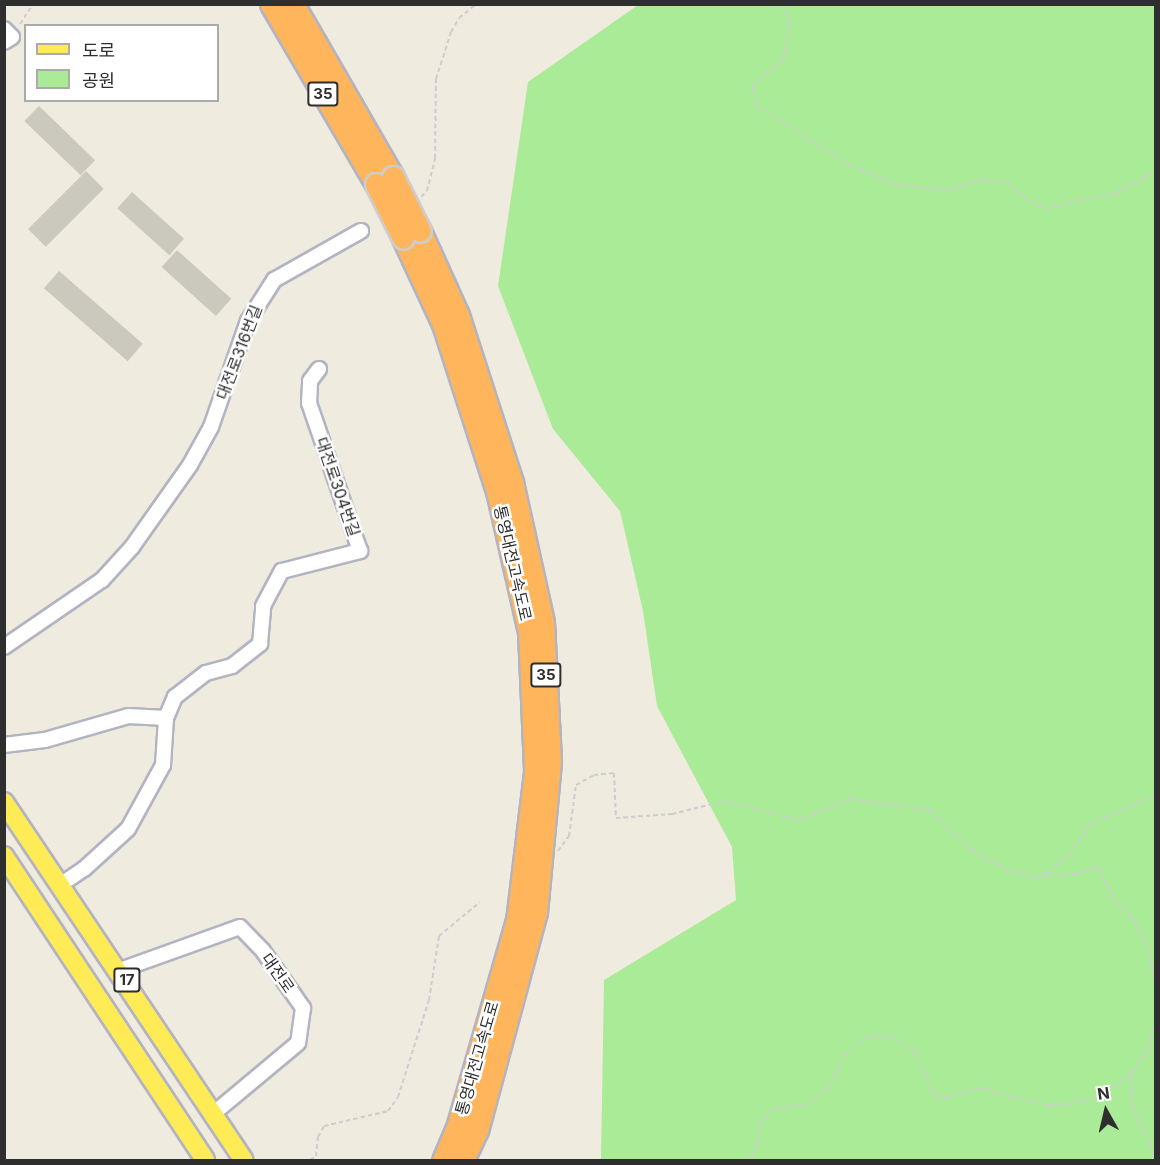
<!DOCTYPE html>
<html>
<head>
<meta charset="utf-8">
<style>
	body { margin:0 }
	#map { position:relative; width:1160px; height:1165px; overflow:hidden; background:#f0ebdf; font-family:Inter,"Noto Sans KR",sans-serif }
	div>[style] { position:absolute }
	.green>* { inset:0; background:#aaeb97 }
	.building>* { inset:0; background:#cbc9bd; transform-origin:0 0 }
	.path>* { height:2px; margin-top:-1px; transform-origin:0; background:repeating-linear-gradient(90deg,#cdcdcd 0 4.5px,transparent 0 7.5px) }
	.roads { filter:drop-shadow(2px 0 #b3b4c2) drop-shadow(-2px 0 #b3b4c2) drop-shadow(0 2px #b3b4c2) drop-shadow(0 -2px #b3b4c2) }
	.minor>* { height:14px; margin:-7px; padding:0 7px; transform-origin:7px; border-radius:7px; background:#fff }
	.major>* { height:18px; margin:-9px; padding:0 9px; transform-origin:9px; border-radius:9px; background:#ffeb55 }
	.highway>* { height:21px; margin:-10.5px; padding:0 10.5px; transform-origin:10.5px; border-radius:10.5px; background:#ffb55b }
	.bridges { filter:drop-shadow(2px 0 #cdcdcd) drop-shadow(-2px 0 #cdcdcd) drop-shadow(0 2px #cdcdcd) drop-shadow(0 -2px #cdcdcd) }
	.highway-bridge>* { height:21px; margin:-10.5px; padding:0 10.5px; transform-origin:10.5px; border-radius:10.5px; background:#ffb55b }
	span { translate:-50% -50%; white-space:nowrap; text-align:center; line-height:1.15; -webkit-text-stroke:5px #fff; paint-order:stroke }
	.shield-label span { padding:2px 4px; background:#fff; border:2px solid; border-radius:4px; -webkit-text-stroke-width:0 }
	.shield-label { font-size:15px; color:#2e2e2e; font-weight:700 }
	.street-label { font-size:16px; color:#2e2e2e }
	.frame { position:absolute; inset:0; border:6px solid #2e2e2e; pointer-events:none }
	.legend { position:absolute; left:24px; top:24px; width:195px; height:78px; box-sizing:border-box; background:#fff; border:2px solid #ababab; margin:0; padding:8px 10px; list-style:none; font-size:18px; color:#2e2e2e }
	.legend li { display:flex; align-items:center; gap:12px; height:30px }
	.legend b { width:30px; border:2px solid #ababab }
	.north { position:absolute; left:1076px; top:1081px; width:60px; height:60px; -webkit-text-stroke:4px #fff; paint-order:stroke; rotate:352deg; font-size:16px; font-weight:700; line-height:24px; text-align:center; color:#2e2e2e }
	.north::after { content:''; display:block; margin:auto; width:21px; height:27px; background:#2e2e2e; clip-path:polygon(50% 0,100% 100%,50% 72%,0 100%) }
</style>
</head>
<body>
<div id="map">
	<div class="green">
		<i style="clip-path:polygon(638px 5px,1155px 5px,1155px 1160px,601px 1160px,604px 980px,736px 900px,732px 847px,657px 706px,643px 611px,620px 511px,553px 429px,498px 286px,528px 82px)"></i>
	</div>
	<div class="building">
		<i style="left:39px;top:106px;width:78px;height:21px;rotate:44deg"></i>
		<i style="left:86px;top:171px;width:25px;height:82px;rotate:45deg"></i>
		<i style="left:132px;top:192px;width:70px;height:22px;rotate:42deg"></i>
		<i style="left:177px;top:250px;width:73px;height:23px;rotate:42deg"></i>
		<i style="left:59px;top:271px;width:111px;height:23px;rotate:41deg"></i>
	</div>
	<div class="path">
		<i style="left:783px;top:4px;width:21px;rotate:71deg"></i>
		<i style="left:790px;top:24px;width:35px;rotate:100deg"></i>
		<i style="left:784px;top:58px;width:43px;rotate:138.8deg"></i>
		<i style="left:752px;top:86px;width:21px;rotate:76deg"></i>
		<i style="left:757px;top:106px;width:112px;rotate:32.3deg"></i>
		<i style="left:852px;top:166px;width:47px;rotate:22.7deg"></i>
		<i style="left:895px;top:184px;width:49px;rotate:8.1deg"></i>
		<i style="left:944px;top:191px;width:41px;rotate:-15.8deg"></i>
		<i style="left:983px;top:180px;width:23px;rotate:5deg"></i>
		<i style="left:1006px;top:182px;width:32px;rotate:39deg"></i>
		<i style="left:1031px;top:202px;width:16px;rotate:22deg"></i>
		<i style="left:1046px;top:208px;width:71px;rotate:-12.3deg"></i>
		<i style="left:1115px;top:193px;width:47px;rotate:-28.2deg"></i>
		<i style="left:20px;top:24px;width:24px;rotate:-57deg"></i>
		<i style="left:421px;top:197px;width:8px;rotate:-45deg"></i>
		<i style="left:427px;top:191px;width:34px;rotate:-76deg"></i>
		<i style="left:435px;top:158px;width:79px;rotate:-89.3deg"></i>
		<i style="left:436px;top:79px;width:49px;rotate:-72.3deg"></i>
		<i style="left:451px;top:32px;width:16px;rotate:-60deg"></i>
		<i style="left:459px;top:18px;width:22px;rotate:-39deg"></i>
		<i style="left:558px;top:851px;width:19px;rotate:-54deg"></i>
		<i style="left:569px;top:836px;width:51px;rotate:-82.2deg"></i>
		<i style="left:576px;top:785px;width:21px;rotate:-29deg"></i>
		<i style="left:594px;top:775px;width:20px;rotate:-6deg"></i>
		<i style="left:614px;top:773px;width:45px;rotate:87.5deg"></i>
		<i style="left:616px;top:818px;width:56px;rotate:-4.1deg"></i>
		<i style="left:672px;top:814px;width:54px;rotate:-14deg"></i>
		<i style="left:724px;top:801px;width:76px;rotate:14.4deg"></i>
		<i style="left:798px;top:820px;width:57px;rotate:-21.6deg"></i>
		<i style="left:851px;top:799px;width:80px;rotate:7.9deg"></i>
		<i style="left:930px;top:810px;width:57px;rotate:44.3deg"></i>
		<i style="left:971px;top:850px;width:44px;rotate:28.3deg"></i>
		<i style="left:1010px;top:871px;width:25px;rotate:14deg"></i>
		<i style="left:1034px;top:877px;width:42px;rotate:-4.1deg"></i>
		<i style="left:1076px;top:874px;width:22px;rotate:-18deg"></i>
		<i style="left:1097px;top:867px;width:36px;rotate:62deg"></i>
		<i style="left:1114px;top:899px;width:29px;rotate:46deg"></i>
		<i style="left:1134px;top:920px;width:29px;rotate:63deg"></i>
		<i style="left:1147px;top:946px;width:39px;rotate:77deg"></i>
		<i style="left:1044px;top:875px;width:33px;rotate:-39deg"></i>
		<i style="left:1070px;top:854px;width:36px;rotate:-56deg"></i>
		<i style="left:1090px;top:824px;width:72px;rotate:-23.7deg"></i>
		<i style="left:1132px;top:1072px;width:31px;rotate:90deg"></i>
		<i style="left:1132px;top:1103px;width:61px;rotate:66.8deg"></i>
		<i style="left:310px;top:1160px;width:7px;rotate:-34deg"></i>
		<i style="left:316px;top:1156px;width:19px;rotate:-84deg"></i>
		<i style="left:318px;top:1137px;width:13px;rotate:-61deg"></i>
		<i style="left:324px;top:1126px;width:66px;rotate:-13.2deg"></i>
		<i style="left:388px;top:1111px;width:17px;rotate:-54deg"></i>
		<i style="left:398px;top:1097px;width:102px;rotate:-72.3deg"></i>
		<i style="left:429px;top:1000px;width:65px;rotate:-81.1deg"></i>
		<i style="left:439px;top:936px;width:53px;rotate:-39.7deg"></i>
		<i style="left:747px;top:1160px;width:19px;rotate:-54deg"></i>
		<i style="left:758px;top:1145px;width:23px;rotate:-88deg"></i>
		<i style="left:759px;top:1122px;width:21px;rotate:-41deg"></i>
		<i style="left:775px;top:1108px;width:31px;rotate:-6deg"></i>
		<i style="left:806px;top:1105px;width:26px;rotate:-36deg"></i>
		<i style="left:827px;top:1090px;width:40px;rotate:-63.4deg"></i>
		<i style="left:845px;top:1054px;width:31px;rotate:-38deg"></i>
		<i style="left:869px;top:1035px;width:24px;rotate:7deg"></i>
		<i style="left:893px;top:1038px;width:26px;rotate:32deg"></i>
		<i style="left:915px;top:1052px;width:48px;rotate:66.6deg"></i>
		<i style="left:934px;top:1096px;width:12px;rotate:9deg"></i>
		<i style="left:946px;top:1098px;width:34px;rotate:-17deg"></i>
		<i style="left:979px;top:1088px;width:68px;rotate:14.4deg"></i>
		<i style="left:1045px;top:1105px;width:24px;rotate:-2deg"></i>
		<i style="left:1069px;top:1104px;width:33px;rotate:-12deg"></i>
		<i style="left:1101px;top:1097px;width:40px;rotate:-39deg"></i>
		<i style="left:1132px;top:1072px;width:24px;rotate:-54deg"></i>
		<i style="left:1146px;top:1053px;width:37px;rotate:-74deg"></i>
	</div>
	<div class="roads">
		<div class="minor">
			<i style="left:4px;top:29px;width:11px;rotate:45deg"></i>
			<i style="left:12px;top:37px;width:9px;rotate:148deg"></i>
			<i style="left:4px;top:647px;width:119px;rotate:-34.4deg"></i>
			<i style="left:102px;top:580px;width:45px;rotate:-47.7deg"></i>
			<i style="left:132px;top:547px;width:100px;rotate:-54.7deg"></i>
			<i style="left:190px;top:465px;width:43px;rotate:-61.1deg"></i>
			<i style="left:211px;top:427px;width:112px;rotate:-70.8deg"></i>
			<i style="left:248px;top:321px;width:49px;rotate:-57.6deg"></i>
			<i style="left:274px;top:280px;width:100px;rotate:-29.4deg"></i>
			<i style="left:4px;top:745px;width:41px;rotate:-7deg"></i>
			<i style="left:45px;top:740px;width:86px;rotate:-16.1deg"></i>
			<i style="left:128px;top:716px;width:38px;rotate:3deg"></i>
			<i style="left:60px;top:885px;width:29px;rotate:-34deg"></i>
			<i style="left:84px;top:869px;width:59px;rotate:-42.3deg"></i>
			<i style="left:128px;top:829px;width:73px;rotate:-61.3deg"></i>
			<i style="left:163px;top:765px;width:47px;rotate:-86.3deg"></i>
			<i style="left:166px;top:718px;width:23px;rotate:-67deg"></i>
			<i style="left:175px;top:697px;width:39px;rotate:-38deg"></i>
			<i style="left:206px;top:673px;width:27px;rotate:-15deg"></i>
			<i style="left:232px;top:666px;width:36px;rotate:-38deg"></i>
			<i style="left:260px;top:644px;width:38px;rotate:-85deg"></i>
			<i style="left:263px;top:606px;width:40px;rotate:-62deg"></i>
			<i style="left:282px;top:571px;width:81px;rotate:-14.4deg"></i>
			<i style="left:360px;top:551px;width:157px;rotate:-109deg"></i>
			<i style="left:309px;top:403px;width:22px;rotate:-87deg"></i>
			<i style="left:310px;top:381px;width:15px;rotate:-53deg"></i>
			<i style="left:120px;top:970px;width:127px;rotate:-19.7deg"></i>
			<i style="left:240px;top:927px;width:33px;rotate:46deg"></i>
			<i style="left:263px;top:951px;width:70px;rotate:54.9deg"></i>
			<i style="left:303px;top:1008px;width:35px;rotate:98deg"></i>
			<i style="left:298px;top:1043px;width:109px;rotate:140.2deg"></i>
		</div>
		<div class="major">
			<i style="left:4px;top:802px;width:431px;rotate:56.2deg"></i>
			<i style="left:4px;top:856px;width:364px;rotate:56.5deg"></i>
		</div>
		<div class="highway">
			<i style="left:271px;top:4px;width:208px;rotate:59.7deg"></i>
			<i style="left:293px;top:4px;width:200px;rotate:60deg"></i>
			<i style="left:420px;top:231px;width:92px;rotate:65.7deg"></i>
			<i style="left:458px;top:315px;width:176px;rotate:72.1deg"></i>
			<i style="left:512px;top:482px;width:143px;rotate:77.5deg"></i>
			<i style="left:543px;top:622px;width:140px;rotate:87.1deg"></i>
			<i style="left:550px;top:762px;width:151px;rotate:95.3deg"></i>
			<i style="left:536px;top:912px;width:226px;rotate:105.1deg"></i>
			<i style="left:477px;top:1130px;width:33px;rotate:115deg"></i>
			<i style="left:403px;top:238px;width:95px;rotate:65.1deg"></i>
			<i style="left:443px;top:324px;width:176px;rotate:72.1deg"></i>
			<i style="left:497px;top:491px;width:145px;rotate:77.2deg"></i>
			<i style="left:529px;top:632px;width:140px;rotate:87.5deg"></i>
			<i style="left:535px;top:772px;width:149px;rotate:96.9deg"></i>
			<i style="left:517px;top:920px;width:213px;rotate:106.1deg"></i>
			<i style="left:458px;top:1125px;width:38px;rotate:113deg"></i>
		</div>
	</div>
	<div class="bridges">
		<div class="highway-bridge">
			<i style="left:393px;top:177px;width:60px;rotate:63.4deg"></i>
			<i style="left:376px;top:184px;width:60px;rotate:63.4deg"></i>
		</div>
	</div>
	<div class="shield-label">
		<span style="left:323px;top:94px">35</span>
		<span style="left:546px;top:675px">35</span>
		<span style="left:127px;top:980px">17</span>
	</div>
	<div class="street-label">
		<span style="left:239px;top:352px;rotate:-69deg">대전로316번길</span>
		<span style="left:338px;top:487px;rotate:71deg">대전로304번길</span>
		<span style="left:513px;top:563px;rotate:77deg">통영대전고속도로</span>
		<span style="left:278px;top:973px;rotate:55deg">대전로</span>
		<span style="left:477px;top:1058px;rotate:-74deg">통영대전고속도로</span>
	</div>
	<div class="frame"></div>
	<ul class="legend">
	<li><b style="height:8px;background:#ffeb55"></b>도로</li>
	<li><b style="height:16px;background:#aaeb97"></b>공원</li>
	</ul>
	<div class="north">N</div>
</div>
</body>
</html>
